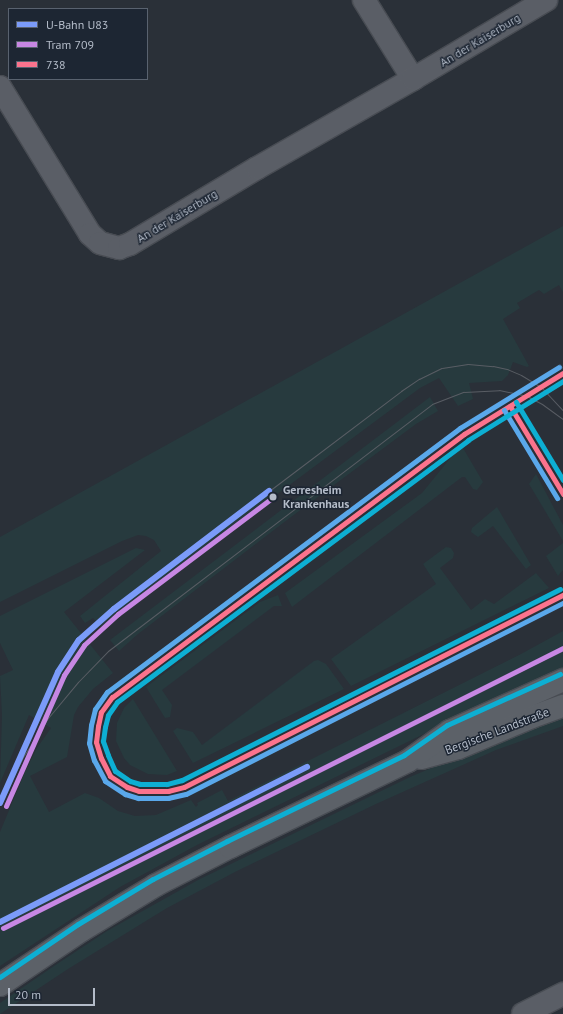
<!DOCTYPE html>
<html>
<head>
<meta charset="utf-8">
<style>
	body { margin:0 }
	#map { position:relative; width:563px; height:1014px; overflow:hidden; background:#2a3038; font-family:"PT Sans",sans-serif }
	div>[style] { position:absolute }
	.green>* { inset:0; background:#273a3e }
	.roads { filter:drop-shadow(1px 0 #484c53) drop-shadow(-1px 0 #484c53) drop-shadow(0 1px #484c53) drop-shadow(0 -1px #484c53) }
	.minor>* { height:22px; margin:-11px; padding:0 11px; transform-origin:11px; border-radius:11px; background:#5a5e66 }
	.primary>* { height:22px; margin:-11px; padding:0 11px; transform-origin:11px; border-radius:11px; background:#5c6168 }
	.tram>* { height:1px; margin:-0.5px; padding:0 0.5px; transform-origin:0.5px; border-radius:0.5px; background:#595d64 }
	.bus-1>* { height:5px; margin:-2.5px; padding:0 2.5px; transform-origin:2.5px; border-radius:2.5px; background:#fc738d }
	.bus-2>* { height:5px; margin:-2.5px; padding:0 2.5px; transform-origin:2.5px; border-radius:2.5px; background:#5aa8eb }
	.bus-3>* { height:5px; margin:-2.5px; padding:0 2.5px; transform-origin:2.5px; border-radius:2.5px; background:#0dafd3 }
	.tram-1>* { height:5px; margin:-2.5px; padding:0 2.5px; transform-origin:2.5px; border-radius:2.5px; background:#c787e3 }
	.metro-1>* { height:6px; margin:-3px; padding:0 3px; transform-origin:3px; border-radius:3px; background:#7b9bf9 }
	.dots>* { width:11px; height:11px; translate:-50% -50%; box-sizing:border-box; border:2px solid #1d2633; border-radius:50% }
	span { translate:-50% -50%; white-space:nowrap; text-align:center; line-height:1.15; -webkit-text-stroke:3px #1d2633; paint-order:stroke }
	.street-label { font-size:12px; color:#b4bcc9 }
	.stop-label { font-size:12px; color:#b4bcc9; font-weight:700 }
	.left { translate:0 -50%; text-align:left }
	.legend { position:absolute; left:8px; top:8px; width:140px; height:72px; box-sizing:border-box; background:#1d2633; border:1px solid #59626f; margin:0; padding:5px 7px; list-style:none; font-size:12px; color:#b4bcc9 }
	.legend li { display:flex; align-items:center; gap:8px; height:20px }
	.legend b { width:20px; border:1px solid #59626f }
	.scale { position:absolute; left:8px; top:988px; width:87px; height:18px; box-sizing:border-box; border:2px solid #b4bcc9; border-top:0; padding-left:5px; font-size:12px; line-height:14px; white-space:nowrap; color:#b4bcc9; -webkit-text-stroke:3px #1d2633; paint-order:stroke }
</style>
</head>
<body>
<div id="map">
	<div class="green">
		<i style="clip-path:polygon(563px 226px,563px 292px,559px 285px,544px 294px,539px 290px,517px 303px,520px 308px,503px 319px,529px 366px,527px 367px,513px 362px,508px 375px,502px 381px,469px 383px,473px 399px,458px 406px,439px 378px,420px 388px,120px 611px,102px 628px,93px 618px,85px 623px,80px 616px,161px 551px,154px 540px,146px 536px,138px 535px,122px 541px,0 602px,0 537px)"></i>
		<i style="clip-path:polygon(430px 397px,438px 411px,416px 424px,287px 520px,138px 634px,119px 651px,110px 640px)"></i>
		<i style="clip-path:polygon(463px 448px,483px 482px,477px 490px,473px 489px,465px 477px,462px 477px,292px 607px,285px 593px,422px 493px,452px 456px)"></i>
		<i style="clip-path:polygon(536px 474px,563px 525px,563px 541px,529px 484px)"></i>
		<i style="clip-path:polygon(497px 507px,531px 565px,526px 569px,493px 526px,478px 537px,471px 532px,472px 528px)"></i>
		<i style="clip-path:polygon(563px 543px,563px 570px,558px 576px,546px 556px)"></i>
		<i style="clip-path:polygon(446px 547px,451px 548px,454px 553px,453px 558px,440px 568px,471px 610px,485px 599px,494px 604px,536px 573px,549px 588px,351px 686px,331px 659px,436px 584px,423px 564px)"></i>
		<i style="clip-path:polygon(136px 548px,145px 550px,64px 612px,113px 673px,93px 689px,78px 707px,74px 715px,67px 757px,30px 776px,49px 812px,85px 793px,99px 798px,118px 811px,135px 816px,156px 815px,191px 800px,196px 807px,198px 805px,197px 803px,222px 790px,228px 801px,521px 654px,563px 631px,563px 671px,434px 729px,197px 845px,120px 887px,0 966px,0 832px,25px 772px,37px 748px,51px 728px,29px 715px,0 783px,2px 715px,0 676px,13px 670px,0 643px,0 616px)"></i>
		<i style="clip-path:polygon(278px 595px,282px 606px,274px 606px,162px 690px,172px 705px,170px 717px,165px 718px,146px 687px,260px 602px)"></i>
		<i style="clip-path:polygon(318px 660px,326px 664px,344px 689px,193px 763px,173px 731px,177px 728px,193px 732px,202px 745px,314px 661px)"></i>
		<i style="clip-path:polygon(133px 699px,177px 771px,167px 775px,148px 774px,130px 765px,124px 758px,116px 741px,117px 723px,124px 708px)"></i>
		<i style="clip-path:polygon(563px 714px,563px 726px,496px 750px,376px 804px,235px 872px,167px 908px,68px 969px,0 1014px,0 1003px,54px 966px,107px 931px,198px 880px,410px 777px,521px 730px)"></i>
	</div>
	<div class="roads">
		<div class="minor">
			<i style="left:364px;top:0;width:93px;rotate:58.2deg"></i>
			<i style="left:0;top:87px;width:172px;rotate:58.5deg"></i>
			<i style="left:90px;top:234px;width:13px;rotate:42deg"></i>
			<i style="left:100px;top:243px;width:20px;rotate:15deg"></i>
			<i style="left:119px;top:248px;width:12px;rotate:-20deg"></i>
			<i style="left:130px;top:244px;width:148px;rotate:-30.9deg"></i>
			<i style="left:257px;top:168px;width:180px;rotate:-29.7deg"></i>
			<i style="left:413px;top:79px;width:155px;rotate:-30.7deg"></i>
			<i style="left:523px;top:1014px;width:45px;rotate:-26.6deg"></i>
		</div>
		<div class="primary">
			<i style="left:421px;top:758px;width:38px;rotate:-15deg"></i>
			<i style="left:458px;top:748px;width:80px;rotate:-22.7deg"></i>
			<i style="left:532px;top:717px;width:33px;rotate:-20deg"></i>
			<i style="left:0;top:985px;width:99px;rotate:-33.9deg"></i>
			<i style="left:82px;top:930px;width:87px;rotate:-31.3deg"></i>
			<i style="left:156px;top:885px;width:83px;rotate:-27.2deg"></i>
			<i style="left:230px;top:847px;width:198px;rotate:-25.8deg"></i>
			<i style="left:408px;top:761px;width:52px;rotate:-35.5deg"></i>
			<i style="left:450px;top:731px;width:124px;rotate:-24.3deg"></i>
		</div>
	</div>
	<div class="tram">
		<i style="left:269px;top:491px;width:166px;rotate:-37.1deg"></i>
		<i style="left:401px;top:391px;width:22px;rotate:-34deg"></i>
		<i style="left:419px;top:379px;width:25px;rotate:-26deg"></i>
		<i style="left:442px;top:368px;width:26px;rotate:-9deg"></i>
		<i style="left:468px;top:364px;width:25px;rotate:5deg"></i>
		<i style="left:493px;top:366px;width:14px;rotate:12deg"></i>
		<i style="left:507px;top:369px;width:15px;rotate:23deg"></i>
		<i style="left:521px;top:375px;width:23px;rotate:31deg"></i>
		<i style="left:541px;top:387px;width:33px;rotate:47deg"></i>
		<i style="left:2px;top:799px;width:47px;rotate:-63.4deg"></i>
		<i style="left:23px;top:757px;width:46px;rotate:-57.3deg"></i>
		<i style="left:48px;top:718px;width:47px;rotate:-50.2deg"></i>
		<i style="left:78px;top:682px;width:43px;rotate:-45.9deg"></i>
		<i style="left:108px;top:651px;width:407px;rotate:-37.3deg"></i>
		<i style="left:432px;top:404px;width:34px;rotate:-21deg"></i>
		<i style="left:464px;top:392px;width:35px;rotate:-3deg"></i>
		<i style="left:499px;top:390px;width:29px;rotate:12deg"></i>
		<i style="left:527px;top:396px;width:17px;rotate:28deg"></i>
		<i style="left:542px;top:404px;width:26px;rotate:36deg"></i>
	</div>
	<div class="bus-1">
		<i style="left:563px;top:373px;width:116px;rotate:148.4deg"></i>
		<i style="left:464px;top:434px;width:439px;rotate:143.2deg"></i>
		<i style="left:112px;top:697px;width:19px;rotate:126deg"></i>
		<i style="left:101px;top:712px;width:14px;rotate:102deg"></i>
		<i style="left:98px;top:726px;width:16px;rotate:97deg"></i>
		<i style="left:96px;top:742px;width:17px;rotate:73deg"></i>
		<i style="left:101px;top:758px;width:20px;rotate:63deg"></i>
		<i style="left:110px;top:776px;width:20px;rotate:33deg"></i>
		<i style="left:127px;top:787px;width:13px;rotate:18deg"></i>
		<i style="left:139px;top:791px;width:29px"></i>
		<i style="left:168px;top:791px;width:16px;rotate:-14deg"></i>
		<i style="left:184px;top:787px;width:425px;rotate:-26.9deg"></i>
		<i style="left:510px;top:406px;width:103px;rotate:58.9deg"></i>
	</div>
	<div class="bus-2">
		<i style="left:559px;top:367px;width:116px;rotate:148.4deg"></i>
		<i style="left:460px;top:428px;width:441px;rotate:143.2deg"></i>
		<i style="left:107px;top:692px;width:21px;rotate:125deg"></i>
		<i style="left:95px;top:709px;width:16px;rotate:104deg"></i>
		<i style="left:91px;top:725px;width:18px;rotate:96deg"></i>
		<i style="left:89px;top:743px;width:18px;rotate:74deg"></i>
		<i style="left:94px;top:760px;width:24px;rotate:62deg"></i>
		<i style="left:105px;top:781px;width:24px;rotate:33deg"></i>
		<i style="left:125px;top:794px;width:14px;rotate:17deg"></i>
		<i style="left:138px;top:798px;width:30px"></i>
		<i style="left:168px;top:798px;width:18px;rotate:-13deg"></i>
		<i style="left:186px;top:794px;width:423px;rotate:-26.9deg"></i>
		<i style="left:504px;top:410px;width:103px;rotate:58.9deg"></i>
	</div>
	<div class="bus-3">
		<i style="left:516px;top:402px;width:91px;rotate:58.9deg"></i>
		<i style="left:560px;top:589px;width:424px;rotate:153.2deg"></i>
		<i style="left:182px;top:780px;width:16px;rotate:165deg"></i>
		<i style="left:167px;top:784px;width:27px;rotate:180deg"></i>
		<i style="left:140px;top:784px;width:10px;rotate:-163deg"></i>
		<i style="left:130px;top:781px;width:18px;rotate:-146deg"></i>
		<i style="left:115px;top:771px;width:17px;rotate:-114deg"></i>
		<i style="left:108px;top:755px;width:15px;rotate:-110deg"></i>
		<i style="left:103px;top:741px;width:14px;rotate:-82deg"></i>
		<i style="left:105px;top:727px;width:12px;rotate:-76deg"></i>
		<i style="left:108px;top:715px;width:16px;rotate:-55deg"></i>
		<i style="left:117px;top:702px;width:438px;rotate:-36.7deg"></i>
		<i style="left:468px;top:440px;width:112px;rotate:-31.8deg"></i>
		<i style="left:0;top:977px;width:94px;rotate:-34.2deg"></i>
		<i style="left:78px;top:924px;width:87px;rotate:-31deg"></i>
		<i style="left:153px;top:879px;width:83px;rotate:-27.2deg"></i>
		<i style="left:227px;top:841px;width:197px;rotate:-25.9deg"></i>
		<i style="left:404px;top:755px;width:52px;rotate:-34.9deg"></i>
		<i style="left:447px;top:725px;width:124px;rotate:-24.3deg"></i>
	</div>
	<div class="tram-1">
		<i style="left:6px;top:806px;width:143px;rotate:-66.1deg"></i>
		<i style="left:64px;top:675px;width:36px;rotate:-56deg"></i>
		<i style="left:84px;top:645px;width:46px;rotate:-42.4deg"></i>
		<i style="left:118px;top:614px;width:194px;rotate:-37deg"></i>
		<i style="left:3px;top:928px;width:626px;rotate:-26.57deg"></i>
	</div>
	<div class="metro-1">
		<i style="left:0;top:803px;width:143px;rotate:-66.1deg"></i>
		<i style="left:58px;top:672px;width:38px;rotate:-57deg"></i>
		<i style="left:79px;top:640px;width:47px;rotate:-41.5deg"></i>
		<i style="left:114px;top:609px;width:195px;rotate:-37.3deg"></i>
		<i style="left:0;top:922px;width:344px;rotate:-26.8deg"></i>
	</div>
	<div class="dots">
		<i style="left:273px;top:497px;background:#b4bcc9"></i>
	</div>
	<div class="street-label">
		<span style="left:480px;top:40px;rotate:-31deg">An der Kaiserburg</span>
		<span style="left:177px;top:216px;rotate:-31deg">An der Kaiserburg</span>
		<span style="left:497px;top:731px;rotate:-21deg">Bergische Landstraße</span>
	</div>
	<div class="stop-label">
		<span class="left" style="left:283px;top:497px">Gerresheim<br>Krankenhaus</span>
	</div>
	<ul class="legend">
	<li><b style="height:5px;background:#7b9bf9"></b>U-Bahn U83</li>
	<li><b style="height:5px;background:#c787e3"></b>Tram 709</li>
	<li><b style="height:5px;background:#fc738d"></b>738</li>
	</ul>
	<div class="scale">20 m</div>
</div>
</body>
</html>
